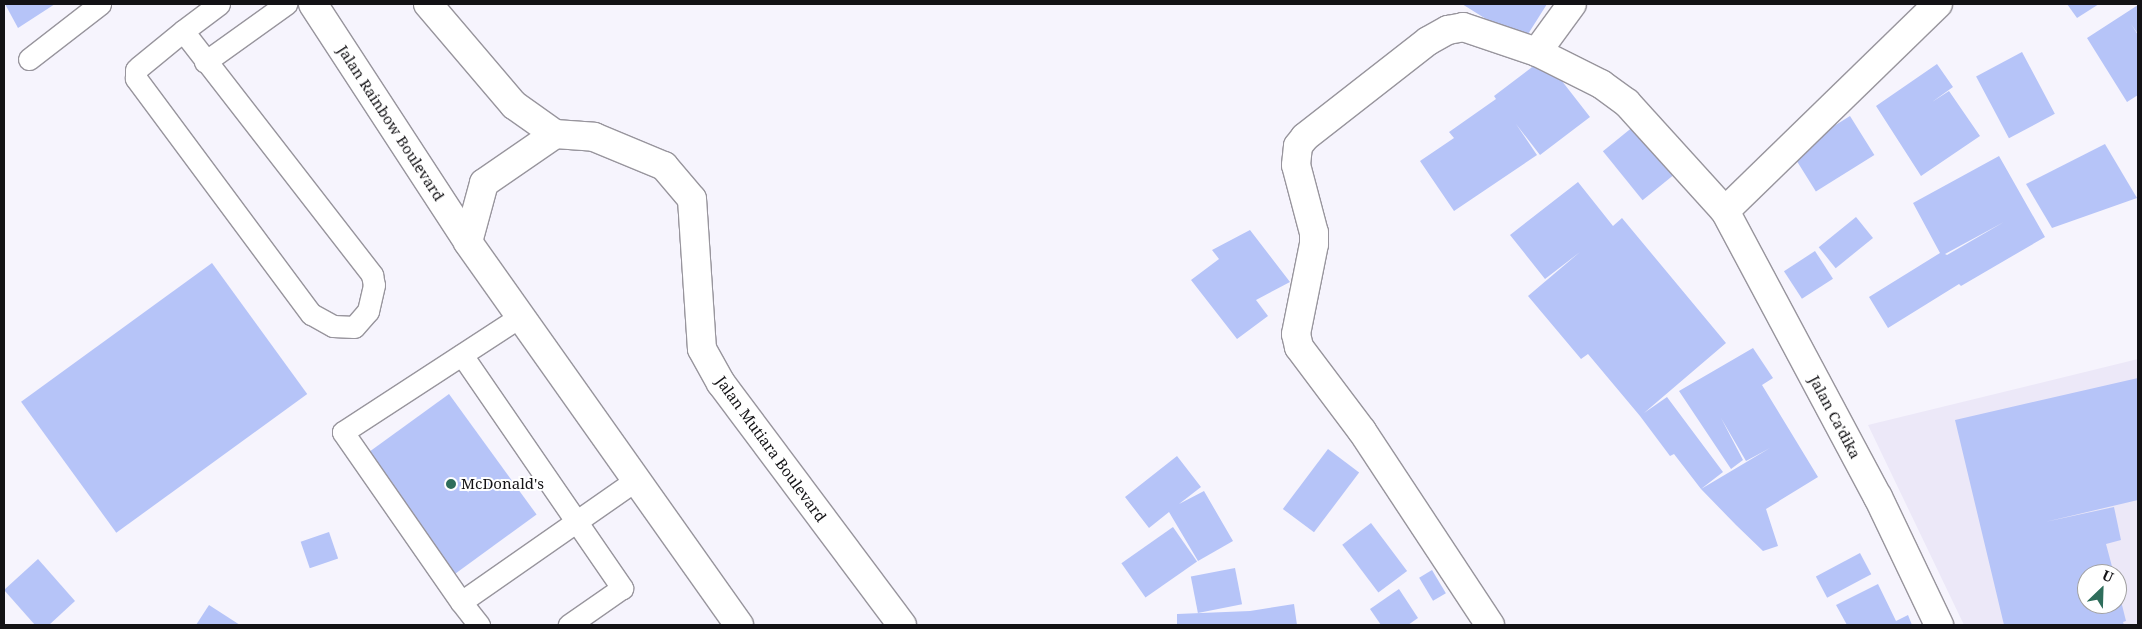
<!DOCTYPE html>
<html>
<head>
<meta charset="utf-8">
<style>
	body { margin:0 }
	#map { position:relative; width:2142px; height:629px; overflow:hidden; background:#f6f4fd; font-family:"Noto Serif",serif }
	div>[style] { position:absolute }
	.built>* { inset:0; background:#ece8f8 }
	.building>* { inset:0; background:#b6c4f8; transform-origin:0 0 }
	.roads { filter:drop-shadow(1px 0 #98959d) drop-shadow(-1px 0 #98959d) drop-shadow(0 1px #98959d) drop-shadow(0 -1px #98959d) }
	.service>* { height:21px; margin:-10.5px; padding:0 10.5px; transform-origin:10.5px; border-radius:10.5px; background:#fff }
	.minor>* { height:28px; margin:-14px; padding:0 14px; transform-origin:14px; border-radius:14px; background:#fff }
	.tertiary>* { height:28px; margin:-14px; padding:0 14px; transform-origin:14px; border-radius:14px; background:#fff }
	.dots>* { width:14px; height:14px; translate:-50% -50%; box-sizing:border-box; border:2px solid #fff; border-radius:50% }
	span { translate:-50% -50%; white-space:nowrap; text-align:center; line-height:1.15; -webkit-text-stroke:4px #fff; paint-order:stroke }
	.street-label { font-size:15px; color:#131215 }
	.poi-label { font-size:15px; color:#131215 }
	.left { translate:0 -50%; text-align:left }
	.frame { position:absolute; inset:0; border:5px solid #131215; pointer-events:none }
	.north { position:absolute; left:2077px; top:564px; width:50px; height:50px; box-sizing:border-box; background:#fff; border:1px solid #a1a0a1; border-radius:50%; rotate:24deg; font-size:14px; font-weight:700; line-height:20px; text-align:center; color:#131215 }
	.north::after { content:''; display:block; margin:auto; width:18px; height:22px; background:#2e6d5b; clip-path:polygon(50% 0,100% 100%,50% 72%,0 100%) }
</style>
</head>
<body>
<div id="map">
	<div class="built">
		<i style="clip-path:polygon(evenodd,2138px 359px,2138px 625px,1964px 625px,1868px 425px,2138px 359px,2087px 574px,2117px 574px,2117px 604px,2087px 604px,2087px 574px)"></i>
	</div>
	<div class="building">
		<i style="clip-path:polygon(5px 4px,55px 4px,18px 28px)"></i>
		<i style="clip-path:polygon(1462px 4px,1547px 4px,1523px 42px)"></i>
		<i style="clip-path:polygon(2067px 4px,2099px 4px,2077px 18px)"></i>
		<i style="clip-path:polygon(2138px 5px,2138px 34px,2131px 24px,2138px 35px,2138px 95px,2127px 102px,2087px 38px)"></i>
		<i style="left:2022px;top:52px;width:70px;height:52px;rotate:62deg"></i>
		<i style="clip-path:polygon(1544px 58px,1590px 117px,1540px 155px,1516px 124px,1537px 155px,1454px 211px,1420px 161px,1454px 138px,1449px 132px,1496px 99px,1494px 96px)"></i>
		<i style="clip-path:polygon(1937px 64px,1953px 87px,1932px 102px,1949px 91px,1980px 136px,1921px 176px,1876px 106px)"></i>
		<i style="left:1850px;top:116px;width:46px;height:69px;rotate:58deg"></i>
		<i style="left:1634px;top:126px;width:63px;height:40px;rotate:51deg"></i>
		<i style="clip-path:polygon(2105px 144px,2137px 198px,2052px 228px,2026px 184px)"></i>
		<i style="clip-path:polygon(evenodd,1999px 156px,2045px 237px,1961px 286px,1959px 284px,1888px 328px,1869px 297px,1940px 253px,1913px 203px,1999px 156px,2004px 222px,1947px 255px,1945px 254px,2004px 222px)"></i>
		<i style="clip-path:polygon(1578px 182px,1613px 226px,1622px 218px,1726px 343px,1644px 413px,1667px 397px,1723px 472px,1701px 489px,1770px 448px,1746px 461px,1721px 418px,1743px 460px,1731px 469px,1679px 391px,1753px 348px,1773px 378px,1762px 385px,1818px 477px,1766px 509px,1778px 546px,1763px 551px,1736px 525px,1701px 489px,1674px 454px,1670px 456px,1640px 416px,1588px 354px,1581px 359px,1528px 296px,1580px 252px,1545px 279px,1510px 235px)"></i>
		<i style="left:1856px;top:217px;width:27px;height:48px;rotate:51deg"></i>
		<i style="clip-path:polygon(1250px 230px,1290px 282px,1256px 300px,1268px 316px,1237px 339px,1191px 280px,1219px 259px,1212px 250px)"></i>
		<i style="left:1815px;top:251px;width:33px;height:37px;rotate:57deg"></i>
		<i style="left:212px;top:263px;width:162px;height:236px;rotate:54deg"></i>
		<i style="clip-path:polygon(2138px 378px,2138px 500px,2045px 522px,2114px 507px,2121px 540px,2106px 544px,2114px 574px,2087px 574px,2087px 604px,2117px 604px,2118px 589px,2126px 621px,2123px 622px,2124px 625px,2004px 625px,1955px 420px)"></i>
		<i style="left:449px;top:394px;width:149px;height:101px;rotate:54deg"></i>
		<i style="left:1328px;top:449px;width:39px;height:75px;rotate:37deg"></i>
		<i style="clip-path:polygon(1177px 456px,1201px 487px,1179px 504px,1204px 491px,1233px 541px,1198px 561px,1169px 512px,1149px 528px,1125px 497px)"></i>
		<i style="left:1371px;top:523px;width:60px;height:36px;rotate:53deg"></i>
		<i style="left:1173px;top:527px;width:42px;height:63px;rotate:55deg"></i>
		<i style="left:329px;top:532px;width:28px;height:30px;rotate:71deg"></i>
		<i style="left:1860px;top:553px;width:24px;height:50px;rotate:62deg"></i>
		<i style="clip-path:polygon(38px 559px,75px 601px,49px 625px,35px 625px,4px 590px)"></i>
		<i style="left:1235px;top:568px;width:37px;height:45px;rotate:79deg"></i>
		<i style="left:1432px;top:570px;width:27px;height:15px;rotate:59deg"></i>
		<i style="clip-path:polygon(1878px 584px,1896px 621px,1908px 615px,1912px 625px,1847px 625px,1836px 605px)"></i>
		<i style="clip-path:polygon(1399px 589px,1418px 618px,1408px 625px,1381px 625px,1370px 609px)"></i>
		<i style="clip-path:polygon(1294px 604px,1297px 625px,1177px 625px,1177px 614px,1250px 611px)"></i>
		<i style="clip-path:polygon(209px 605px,240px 625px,196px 625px)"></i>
	</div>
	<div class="roads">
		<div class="service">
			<i style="left:183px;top:31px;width:309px;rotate:52.2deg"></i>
			<i style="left:372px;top:275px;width:10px;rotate:79deg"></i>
			<i style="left:374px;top:285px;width:27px;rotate:103deg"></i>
			<i style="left:368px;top:311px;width:21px;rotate:131deg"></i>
			<i style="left:354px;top:327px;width:21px;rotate:-177deg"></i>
			<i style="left:333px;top:326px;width:25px;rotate:-151deg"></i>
			<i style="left:311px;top:314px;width:294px;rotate:-126.6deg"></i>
			<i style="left:136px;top:78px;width:8px;rotate:-90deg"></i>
			<i style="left:136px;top:70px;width:4px;rotate:-45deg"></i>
			<i style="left:139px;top:67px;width:57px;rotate:-39.3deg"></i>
			<i style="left:183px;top:31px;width:45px;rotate:-36.9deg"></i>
			<i style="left:29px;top:59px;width:90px;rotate:-37.8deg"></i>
			<i style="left:205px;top:62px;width:100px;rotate:-35.6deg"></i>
			<i style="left:462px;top:355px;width:283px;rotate:55.5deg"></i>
			<i style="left:622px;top:588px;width:65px;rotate:145.1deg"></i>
			<i style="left:461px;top:602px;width:207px;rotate:-124.8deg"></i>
			<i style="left:343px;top:432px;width:212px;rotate:-33.1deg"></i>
			<i style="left:479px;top:625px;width:29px;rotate:-128deg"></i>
			<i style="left:461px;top:602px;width:213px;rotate:-34.9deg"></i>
		</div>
		<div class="minor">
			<i style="left:313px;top:4px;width:284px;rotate:56.9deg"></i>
			<i style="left:428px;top:4px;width:133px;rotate:49.6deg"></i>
			<i style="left:514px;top:105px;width:50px;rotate:35.3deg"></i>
			<i style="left:1537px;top:52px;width:59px;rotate:-53.9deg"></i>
			<i style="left:1725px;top:211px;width:297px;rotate:-44.2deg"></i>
			<i style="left:1490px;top:625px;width:232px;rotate:-123.4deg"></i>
			<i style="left:1362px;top:431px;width:105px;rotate:-126.9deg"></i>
			<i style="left:1299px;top:347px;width:13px;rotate:-103deg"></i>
			<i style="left:1296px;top:334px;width:92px;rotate:-78.7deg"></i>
			<i style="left:1314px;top:244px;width:11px;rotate:-90deg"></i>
			<i style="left:1314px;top:233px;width:70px;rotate:-104.8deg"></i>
			<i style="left:1296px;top:165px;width:19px;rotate:-84deg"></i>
			<i style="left:1298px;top:146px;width:11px;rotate:-52deg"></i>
			<i style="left:1305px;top:137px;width:156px;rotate:-38deg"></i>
			<i style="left:1428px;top:41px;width:23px;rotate:-29deg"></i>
			<i style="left:1448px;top:30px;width:15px;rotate:-11deg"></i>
			<i style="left:1463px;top:27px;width:78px;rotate:18.7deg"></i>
			<i style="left:1537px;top:52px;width:72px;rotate:26.6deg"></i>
			<i style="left:1601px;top:84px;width:32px;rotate:36deg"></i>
			<i style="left:1627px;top:103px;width:146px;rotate:47.8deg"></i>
			<i style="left:1725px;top:211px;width:324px;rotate:61.9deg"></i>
			<i style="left:1878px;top:497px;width:142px;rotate:64.5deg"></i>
		</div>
		<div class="tertiary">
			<i style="left:739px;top:625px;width:469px;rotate:-125.3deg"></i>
			<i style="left:468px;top:242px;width:61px;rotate:-74.8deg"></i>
			<i style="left:484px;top:183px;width:86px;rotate:-34.6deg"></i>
			<i style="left:555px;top:134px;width:39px;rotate:4deg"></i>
			<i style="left:594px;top:137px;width:76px;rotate:22.5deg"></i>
			<i style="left:664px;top:166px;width:43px;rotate:49.7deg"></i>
			<i style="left:692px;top:199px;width:150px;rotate:86.2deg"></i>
			<i style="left:702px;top:349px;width:39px;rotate:61deg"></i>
			<i style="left:721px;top:383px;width:302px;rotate:53.2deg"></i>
		</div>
	</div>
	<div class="dots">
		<i style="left:451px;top:484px;background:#2e6d5b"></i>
	</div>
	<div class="street-label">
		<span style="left:391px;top:123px;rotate:57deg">Jalan Rainbow Boulevard</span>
		<span style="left:1835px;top:417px;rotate:62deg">Jalan Ca'dika</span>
		<span style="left:771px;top:449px;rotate:54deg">Jalan Mutiara Boulevard</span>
	</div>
	<div class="poi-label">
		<span class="left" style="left:461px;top:484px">McDonald's</span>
	</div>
	<div class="frame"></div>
	<div class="north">U</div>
</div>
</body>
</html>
